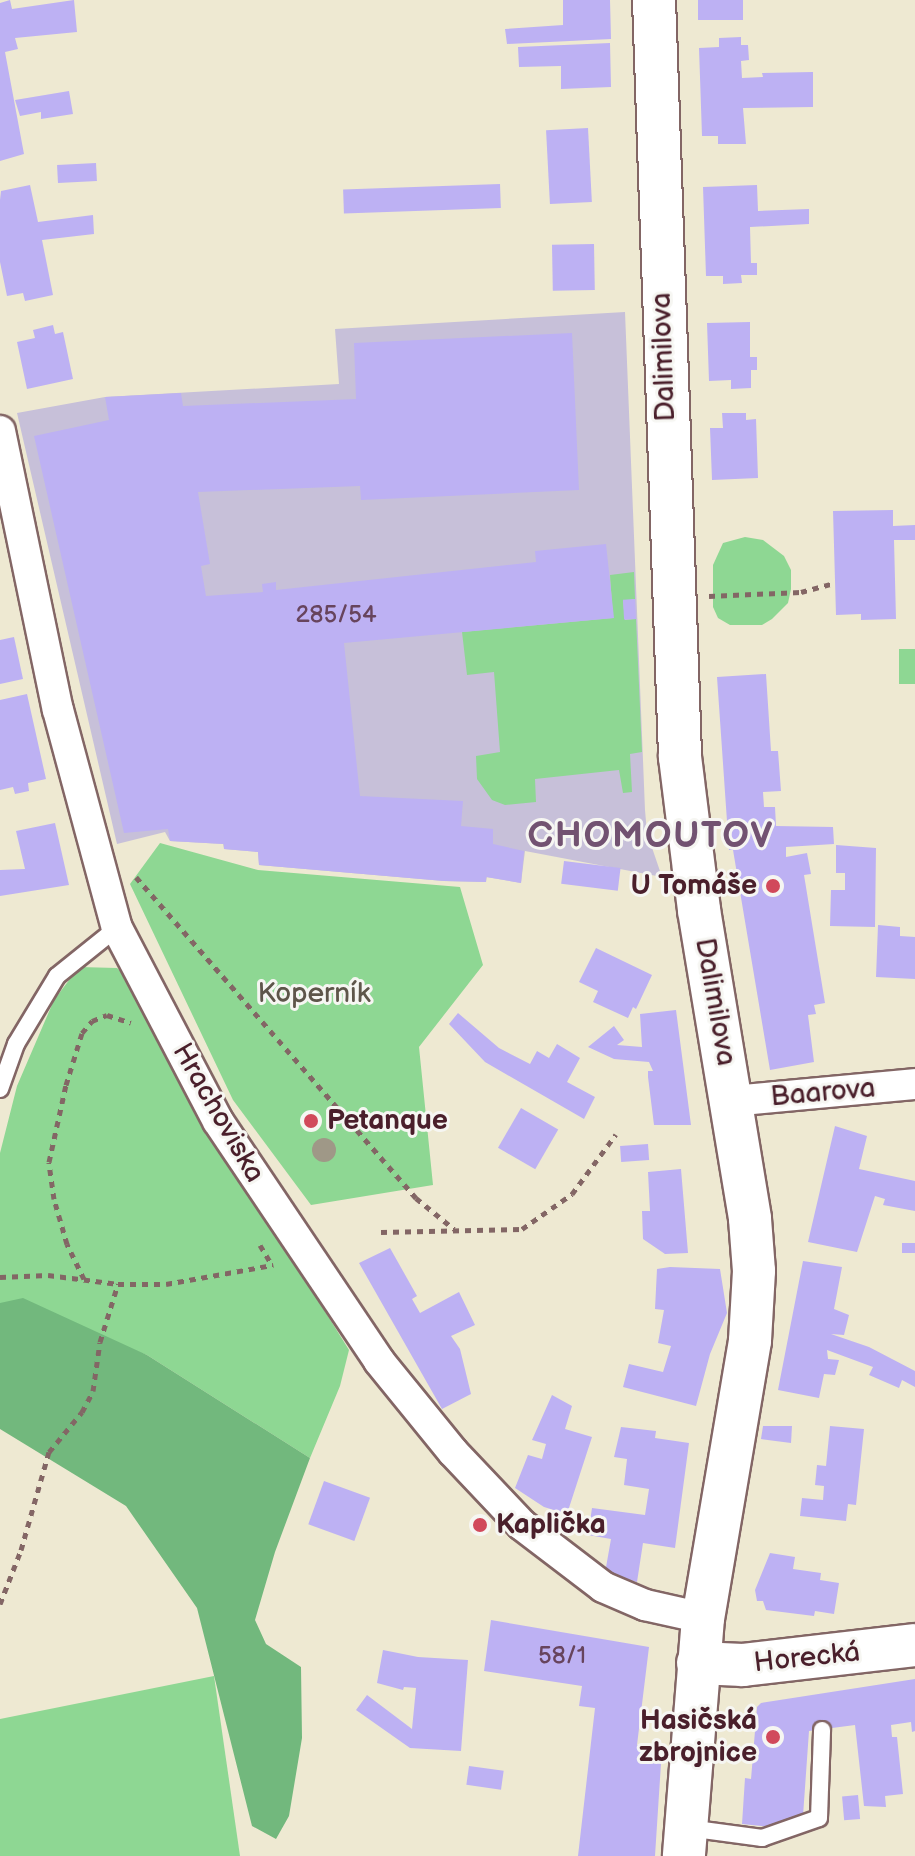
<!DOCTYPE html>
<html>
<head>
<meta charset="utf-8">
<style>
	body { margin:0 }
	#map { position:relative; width:915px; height:1856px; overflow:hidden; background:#eee9d2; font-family:"Balsamiq Sans",sans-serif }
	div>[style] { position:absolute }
	.industrial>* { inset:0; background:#c7c0d9 }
	.green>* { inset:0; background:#8ed793; transform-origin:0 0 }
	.forest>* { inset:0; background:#72b87d }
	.building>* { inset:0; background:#bdb1f3; transform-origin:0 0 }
	.round { border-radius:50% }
	.path>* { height:5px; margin-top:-2.5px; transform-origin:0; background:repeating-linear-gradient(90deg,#836665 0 6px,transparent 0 12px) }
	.roads { filter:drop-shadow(2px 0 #836665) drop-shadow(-2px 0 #836665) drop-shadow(0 2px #836665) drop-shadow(0 -2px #836665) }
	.lane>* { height:16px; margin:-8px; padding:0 8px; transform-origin:8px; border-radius:8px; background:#fff }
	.street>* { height:30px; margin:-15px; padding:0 15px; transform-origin:15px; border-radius:15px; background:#fff }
	.secondary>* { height:42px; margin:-21px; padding:0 21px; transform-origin:21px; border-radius:21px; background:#fff }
	.trees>* { width:24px; height:24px; margin:-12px; border-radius:50%; background:#9f9887 }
	.dots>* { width:22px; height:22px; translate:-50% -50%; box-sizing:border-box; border:4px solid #f6f6f2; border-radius:50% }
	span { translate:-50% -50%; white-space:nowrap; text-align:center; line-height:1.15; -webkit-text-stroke:6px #f6f6f2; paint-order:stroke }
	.number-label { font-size:24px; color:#67445d }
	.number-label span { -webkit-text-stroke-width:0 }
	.street-label { font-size:28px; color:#4a1f2b }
	.poi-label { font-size:28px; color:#4a1f2b; font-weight:700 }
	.right { translate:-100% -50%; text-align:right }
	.left { translate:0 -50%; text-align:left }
	.park-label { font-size:28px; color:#5e564a }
	.district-label { font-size:36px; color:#725271; font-weight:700; letter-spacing:2px }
</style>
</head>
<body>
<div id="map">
	<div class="industrial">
		<i style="clip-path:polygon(625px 312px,645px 810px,647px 833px,662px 877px,525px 851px,521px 883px,487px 877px,486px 882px,444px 881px,259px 865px,258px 852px,224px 849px,223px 844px,170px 841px,165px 832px,117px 844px,17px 413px,105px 397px,339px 384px,335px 329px)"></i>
	</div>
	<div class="green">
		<i style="clip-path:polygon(745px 537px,763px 540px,784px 556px,791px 570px,791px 589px,788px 603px,772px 619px,762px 625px,730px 625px,718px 618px,713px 607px,713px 565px,723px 543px)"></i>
		<i style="clip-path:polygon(634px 572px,635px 599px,623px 601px,625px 620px,636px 619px,642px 752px,630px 754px,632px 792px,623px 793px,619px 770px,535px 779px,536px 802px,505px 805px,492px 800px,477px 779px,476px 756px,500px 752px,494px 672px,467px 675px,462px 632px,613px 618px,610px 575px)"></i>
		<i style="left:915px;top:649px;width:35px;height:16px;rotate:90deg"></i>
		<i style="clip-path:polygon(160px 843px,258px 870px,460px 887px,483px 965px,419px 1047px,433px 1185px,311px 1205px,233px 1100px,130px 884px)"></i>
		<i style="clip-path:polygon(79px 967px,117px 968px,138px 986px,203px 1115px,349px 1350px,340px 1386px,310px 1458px,147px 1355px,0 1303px,0 1153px,17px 1086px,54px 1000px)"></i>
		<i style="clip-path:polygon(214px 1676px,240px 1856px,0 1856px,0 1719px)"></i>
	</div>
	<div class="forest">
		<i style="clip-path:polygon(23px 1298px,147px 1355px,310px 1458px,275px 1552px,255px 1620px,266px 1644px,301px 1667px,302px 1738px,289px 1816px,276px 1839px,252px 1826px,197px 1608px,126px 1506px,0 1429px,0 1303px)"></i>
	</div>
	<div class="building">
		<i style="clip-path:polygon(10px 0,12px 9px,74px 0,77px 32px,15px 38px,18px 49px,5px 52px,24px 154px,0 161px,0 3px)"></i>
		<i style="clip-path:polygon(563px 0,610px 0,611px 39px,507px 44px,505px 29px,563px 25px)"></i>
		<i style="left:698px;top:0;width:45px;height:20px"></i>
		<i style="clip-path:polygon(741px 37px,741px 45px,748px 45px,749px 60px,741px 61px,742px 78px,763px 77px,762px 73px,813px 72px,813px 107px,743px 108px,746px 144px,718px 144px,718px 136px,702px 136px,699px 48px,719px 47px,719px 38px)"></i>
		<i style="clip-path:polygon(610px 43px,611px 87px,561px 89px,561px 66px,519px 67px,518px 47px)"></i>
		<i style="clip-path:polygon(69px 91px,73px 114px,41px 119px,41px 112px,20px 116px,15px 100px)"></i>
		<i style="left:588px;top:128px;width:74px;height:42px;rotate:87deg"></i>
		<i style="left:96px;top:163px;width:18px;height:39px;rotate:87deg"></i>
		<i style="left:500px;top:184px;width:24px;height:157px;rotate:88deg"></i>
		<i style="clip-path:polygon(30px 185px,38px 222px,93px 215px,94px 234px,42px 240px,53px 295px,25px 301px,23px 293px,7px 296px,0 262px,0 200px,1px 191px)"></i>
		<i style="clip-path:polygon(757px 185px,758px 211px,809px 209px,809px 224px,750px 227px,751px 263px,757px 263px,757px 275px,741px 275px,742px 283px,723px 284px,723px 276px,706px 276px,703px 187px)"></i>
		<i style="left:594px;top:244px;width:46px;height:42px;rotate:89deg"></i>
		<i style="clip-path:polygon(750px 322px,750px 357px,757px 357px,757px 370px,751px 370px,751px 388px,731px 389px,731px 380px,709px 381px,707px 323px)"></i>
		<i style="clip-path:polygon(53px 325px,55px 334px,63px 332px,73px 379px,27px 389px,17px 342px,35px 338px,33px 330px)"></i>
		<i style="clip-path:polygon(572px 333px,579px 490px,361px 500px,360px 486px,198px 492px,210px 564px,201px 566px,206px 596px,263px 592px,262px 584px,276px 582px,276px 590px,536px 562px,535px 551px,606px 544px,614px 618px,344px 643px,360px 796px,463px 801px,461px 826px,493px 829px,493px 844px,524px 851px,521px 883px,486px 877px,486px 882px,444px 881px,259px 865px,258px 852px,224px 849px,224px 844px,170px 841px,168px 829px,124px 833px,34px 436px,109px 420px,105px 397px,181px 393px,183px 406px,356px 399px,354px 343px)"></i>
		<i style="clip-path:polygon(722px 413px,746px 413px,746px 420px,756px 419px,758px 478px,712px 480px,710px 428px,723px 428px)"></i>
		<i style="clip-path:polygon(893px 510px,893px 526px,915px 525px,915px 540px,894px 540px,896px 619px,861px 620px,861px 614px,836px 615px,833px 511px)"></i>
		<i style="left:635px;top:599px;width:20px;height:12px;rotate:87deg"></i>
		<i style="clip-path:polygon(14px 637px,23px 679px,0 684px,0 640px)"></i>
		<i style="clip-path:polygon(766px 674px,771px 751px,778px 751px,781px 791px,763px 792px,764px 807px,775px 807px,776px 826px,833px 827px,834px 844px,786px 847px,786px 857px,807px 853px,811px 874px,804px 875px,825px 1003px,814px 1005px,816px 1014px,808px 1015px,814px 1062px,770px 1070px,733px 850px,729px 850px,717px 677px)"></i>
		<i style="clip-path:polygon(27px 694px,46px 779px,28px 783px,29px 791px,15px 794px,13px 787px,0 790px,0 700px)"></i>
		<i style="clip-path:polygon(55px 823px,69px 885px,0 896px,0 870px,25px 869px,16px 831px)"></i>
		<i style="clip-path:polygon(836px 845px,876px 848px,875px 927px,830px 926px,831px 890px,845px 890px,845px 873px,836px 873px)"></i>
		<i style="left:564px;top:861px;width:57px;height:23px;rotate:7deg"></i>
		<i style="clip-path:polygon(878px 925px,900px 927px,900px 936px,915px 937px,915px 979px,876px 977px)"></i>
		<i style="clip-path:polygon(596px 948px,652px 975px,636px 1009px,633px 1007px,628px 1018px,593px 1002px,598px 991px,579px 982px)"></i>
		<i style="clip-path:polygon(676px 1010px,691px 1125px,654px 1125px,648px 1077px,648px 1071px,653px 1071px,649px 1062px,614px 1059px,588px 1047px,614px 1026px,624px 1040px,617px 1045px,642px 1047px,640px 1014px)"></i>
		<i style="clip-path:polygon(458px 1013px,499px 1048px,530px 1064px,537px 1051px,549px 1058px,557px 1044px,580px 1058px,567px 1082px,595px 1097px,584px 1119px,485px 1062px,449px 1024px)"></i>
		<i style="left:521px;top:1108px;width:43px;height:46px;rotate:30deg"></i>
		<i style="clip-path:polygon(835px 1126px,867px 1136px,859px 1169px,915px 1181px,915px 1211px,883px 1205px,885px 1199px,875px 1196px,857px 1252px,808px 1242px)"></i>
		<i style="left:648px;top:1144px;width:16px;height:28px;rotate:86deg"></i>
		<i style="clip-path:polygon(681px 1169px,688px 1253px,665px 1254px,643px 1239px,642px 1211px,650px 1211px,648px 1172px)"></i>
		<i style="left:915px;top:1243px;width:10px;height:13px;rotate:90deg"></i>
		<i style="clip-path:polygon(390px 1248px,417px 1296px,412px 1299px,420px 1313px,459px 1292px,475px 1325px,451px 1336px,460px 1349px,471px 1394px,442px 1409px,359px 1263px)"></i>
		<i style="clip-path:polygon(803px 1261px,842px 1267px,834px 1309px,849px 1315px,844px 1335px,831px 1334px,869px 1347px,915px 1371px,915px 1387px,902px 1380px,899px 1388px,869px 1375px,873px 1367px,827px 1350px,828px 1359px,839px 1360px,835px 1375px,824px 1374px,819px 1398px,778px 1390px)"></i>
		<i style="clip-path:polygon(670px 1267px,720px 1269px,727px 1313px,710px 1354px,696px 1406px,623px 1387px,629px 1364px,663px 1372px,671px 1346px,658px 1343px,664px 1310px,655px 1309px,657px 1269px)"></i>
		<i style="clip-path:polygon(552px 1395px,572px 1406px,565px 1429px,592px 1437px,567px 1514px,544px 1507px,515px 1488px,528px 1455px,542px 1459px,546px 1444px,532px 1440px)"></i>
		<i style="clip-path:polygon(763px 1426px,792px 1426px,791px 1443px,761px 1439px)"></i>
		<i style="clip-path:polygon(830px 1426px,864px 1429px,856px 1505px,848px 1504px,846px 1521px,800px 1516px,802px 1498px,823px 1500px,824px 1486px,815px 1485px,817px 1465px,826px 1466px)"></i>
		<i style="clip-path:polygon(621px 1427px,656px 1431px,655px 1438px,689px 1443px,675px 1548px,643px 1543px,637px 1582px,605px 1573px,611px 1539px,588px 1535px,592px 1508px,645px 1515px,649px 1489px,624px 1485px,627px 1459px,614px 1457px)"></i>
		<i style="left:324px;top:1481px;width:49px;height:46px;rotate:20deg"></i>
		<i class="round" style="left:471px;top:1519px;width:16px;height:16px"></i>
		<i style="clip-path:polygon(770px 1553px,795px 1557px,793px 1569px,821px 1573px,820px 1580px,839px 1583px,834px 1614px,815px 1611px,814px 1616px,766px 1610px,763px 1601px,757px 1601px,755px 1590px)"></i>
		<i style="clip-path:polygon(491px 1620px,649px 1647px,637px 1745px,662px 1748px,655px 1856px,578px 1856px,595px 1708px,579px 1706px,582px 1686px,484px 1671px)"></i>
		<i style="clip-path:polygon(383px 1650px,418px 1657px,468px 1660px,461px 1751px,410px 1748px,356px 1710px,367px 1695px,412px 1729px,416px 1688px,404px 1687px,403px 1690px,377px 1683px)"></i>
		<i style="clip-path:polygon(915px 1679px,915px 1731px,912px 1732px,911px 1722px,891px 1725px,892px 1737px,897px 1737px,903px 1794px,885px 1796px,886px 1807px,864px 1806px,855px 1725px,809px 1731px,803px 1816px,773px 1827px,742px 1824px,745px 1778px,751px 1779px,757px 1707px,761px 1703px)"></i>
		<i style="left:469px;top:1766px;width:35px;height:19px;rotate:8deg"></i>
		<i style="left:858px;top:1795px;width:24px;height:16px;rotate:85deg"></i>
	</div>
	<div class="path">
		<i style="left:709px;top:596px;width:92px;rotate:-2.5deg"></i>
		<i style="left:801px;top:592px;width:35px;rotate:-15deg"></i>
		<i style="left:136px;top:877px;width:426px;rotate:48.9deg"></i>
		<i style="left:416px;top:1198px;width:49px;rotate:39.2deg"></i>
		<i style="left:381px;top:1232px;width:141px;rotate:-1.2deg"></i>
		<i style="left:522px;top:1229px;width:61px;rotate:-35deg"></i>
		<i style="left:572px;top:1194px;width:74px;rotate:-53.7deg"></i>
		<i style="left:260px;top:1245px;width:23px;rotate:59deg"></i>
		<i style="left:0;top:1277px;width:48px;rotate:-2.4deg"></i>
		<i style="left:48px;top:1275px;width:71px;rotate:7.3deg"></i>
		<i style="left:118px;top:1284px;width:48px"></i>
		<i style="left:166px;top:1284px;width:109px;rotate:-10.1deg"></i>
		<i style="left:84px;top:1279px;width:39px;rotate:-116deg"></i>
		<i style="left:67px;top:1244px;width:47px;rotate:-106.1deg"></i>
		<i style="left:54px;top:1199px;width:37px;rotate:-98deg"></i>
		<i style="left:49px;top:1162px;width:79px;rotate:-77.6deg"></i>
		<i style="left:66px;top:1085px;width:54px;rotate:-72.9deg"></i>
		<i style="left:82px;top:1033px;width:16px;rotate:-50deg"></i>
		<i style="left:92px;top:1021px;width:16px;rotate:-22deg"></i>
		<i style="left:107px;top:1015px;width:25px;rotate:18deg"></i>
		<i style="left:0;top:1604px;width:58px;rotate:-68.7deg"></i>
		<i style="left:21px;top:1550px;width:102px;rotate:-74.1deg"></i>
		<i style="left:49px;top:1452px;width:52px;rotate:-50.5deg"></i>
		<i style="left:82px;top:1412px;width:24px;rotate:-62deg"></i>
		<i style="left:93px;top:1391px;width:49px;rotate:-81.9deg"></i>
		<i style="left:100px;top:1342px;width:61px;rotate:-72.8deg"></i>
	</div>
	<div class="roads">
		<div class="lane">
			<i style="left:0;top:1089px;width:48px;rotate:-70.4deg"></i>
			<i style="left:16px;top:1044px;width:79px;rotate:-58.9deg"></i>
			<i style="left:57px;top:976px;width:77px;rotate:-38.7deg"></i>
			<i style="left:688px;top:1828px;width:75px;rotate:7.7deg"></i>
			<i style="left:762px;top:1838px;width:60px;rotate:-19.3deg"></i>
			<i style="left:819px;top:1818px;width:88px;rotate:-88deg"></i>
		</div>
		<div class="street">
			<i style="left:0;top:431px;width:285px;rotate:78.3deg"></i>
			<i style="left:58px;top:710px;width:226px;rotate:74.9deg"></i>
			<i style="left:117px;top:928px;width:218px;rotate:62.4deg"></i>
			<i style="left:218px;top:1121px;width:289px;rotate:56.1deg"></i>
			<i style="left:379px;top:1361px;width:117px;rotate:50.9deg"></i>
			<i style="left:453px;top:1452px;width:100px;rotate:46.6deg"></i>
			<i style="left:522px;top:1525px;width:102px;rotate:37.4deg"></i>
			<i style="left:603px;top:1587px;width:46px;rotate:23.2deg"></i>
			<i style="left:645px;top:1605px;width:59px;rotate:12.6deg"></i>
			<i style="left:732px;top:1101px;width:184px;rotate:-5.3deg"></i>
		</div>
		<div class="secondary">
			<i style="left:654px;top:0;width:757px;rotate:88.03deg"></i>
			<i style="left:680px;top:757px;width:154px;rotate:82.9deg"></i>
			<i style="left:699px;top:910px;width:313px;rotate:80.6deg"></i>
			<i style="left:750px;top:1219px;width:52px;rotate:85.6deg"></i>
			<i style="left:754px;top:1271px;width:70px;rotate:93.3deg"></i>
			<i style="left:750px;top:1341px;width:281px;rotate:99.6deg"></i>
			<i style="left:703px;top:1618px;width:239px;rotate:94.6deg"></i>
			<i style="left:698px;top:1663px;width:45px;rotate:2.5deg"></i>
			<i style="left:743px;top:1665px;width:173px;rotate:-6.6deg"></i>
		</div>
	</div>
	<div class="trees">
		<i style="left:324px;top:1150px"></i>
	</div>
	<div class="dots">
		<i style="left:773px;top:886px;background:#d1495b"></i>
		<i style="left:311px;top:1121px;background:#d1495b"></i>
		<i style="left:480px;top:1525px;background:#d1495b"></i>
		<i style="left:773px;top:1737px;background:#d1495b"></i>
	</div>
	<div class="number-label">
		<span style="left:336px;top:615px">285/54</span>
		<span style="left:562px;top:1656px">58/1</span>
	</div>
	<div class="street-label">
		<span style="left:664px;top:357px;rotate:-92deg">Dalimilova</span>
		<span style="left:715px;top:1002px;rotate:80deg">Dalimilova</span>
		<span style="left:823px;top:1093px;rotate:-5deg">Baarova</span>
		<span style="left:218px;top:1113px;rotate:60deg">Hrachoviska</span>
		<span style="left:807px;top:1658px;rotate:-6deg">Horecká</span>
	</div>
	<div class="poi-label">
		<span class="right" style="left:757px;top:886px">U Tomáše</span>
		<span class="left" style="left:327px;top:1121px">Petanque</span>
		<span class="left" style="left:496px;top:1525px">Kaplička</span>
		<span class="right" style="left:757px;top:1737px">Hasičská<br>zbrojnice</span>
	</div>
	<div class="park-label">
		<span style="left:314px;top:994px">Koperník</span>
	</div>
	<div class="district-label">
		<span style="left:651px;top:837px">CHOMOUTOV</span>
	</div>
</div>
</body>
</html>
